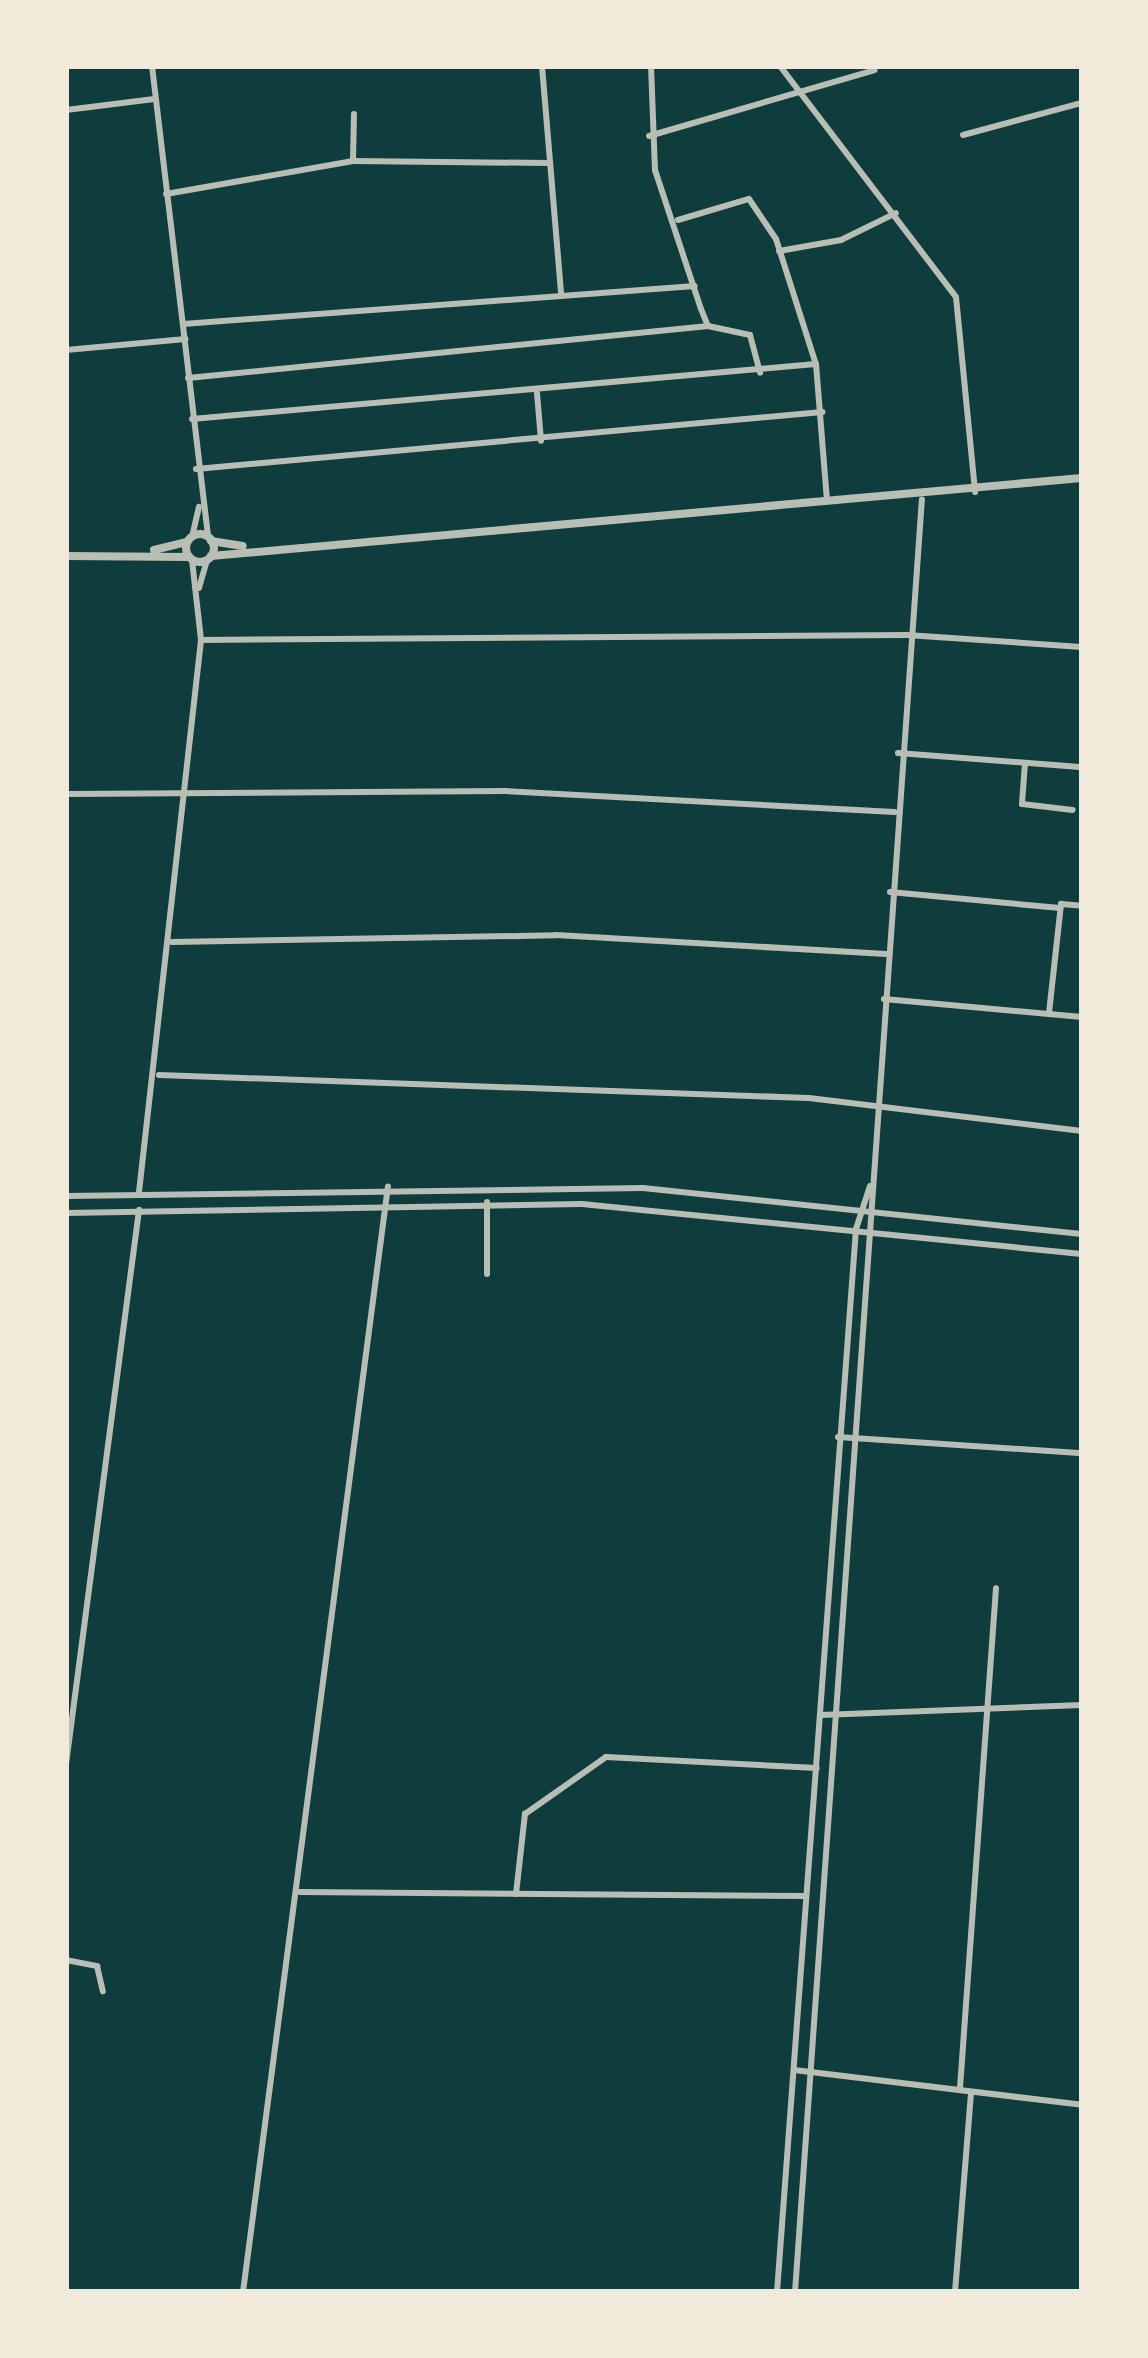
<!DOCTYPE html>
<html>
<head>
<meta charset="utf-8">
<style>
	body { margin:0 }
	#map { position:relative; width:1148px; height:2358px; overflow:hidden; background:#0f3d3e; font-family:"Public Sans",sans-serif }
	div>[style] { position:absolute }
	.minor>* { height:6px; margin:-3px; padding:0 3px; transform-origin:3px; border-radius:3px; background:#b8beb3 }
	.tertiary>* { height:8px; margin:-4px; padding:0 4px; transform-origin:4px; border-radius:4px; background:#b8beb3 }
	.tertiary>.ring { margin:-4px; padding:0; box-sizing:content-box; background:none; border:8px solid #b8beb3; border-radius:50% }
	span { translate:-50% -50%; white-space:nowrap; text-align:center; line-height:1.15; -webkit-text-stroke:10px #f1e9da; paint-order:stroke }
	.frame { position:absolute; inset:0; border:69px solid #f1e9da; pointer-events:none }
</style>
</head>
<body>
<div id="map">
	<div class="minor">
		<i style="left:152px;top:66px;width:474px;rotate:83.2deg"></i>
		<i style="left:542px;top:66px;width:229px;rotate:85.2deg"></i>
		<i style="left:651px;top:66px;width:104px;rotate:87.8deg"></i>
		<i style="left:655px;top:170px;width:146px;rotate:71.7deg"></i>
		<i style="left:701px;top:309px;width:18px;rotate:68deg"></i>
		<i style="left:708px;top:326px;width:43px;rotate:12.1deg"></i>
		<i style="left:750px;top:335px;width:39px;rotate:75deg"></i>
		<i style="left:780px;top:66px;width:290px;rotate:52.7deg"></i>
		<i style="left:956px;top:297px;width:196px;rotate:84.4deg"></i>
		<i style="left:66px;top:110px;width:89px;rotate:-7.1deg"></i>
		<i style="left:963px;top:135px;width:123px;rotate:-15.1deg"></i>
		<i style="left:649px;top:136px;width:235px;rotate:-16.3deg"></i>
		<i style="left:353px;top:161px;width:47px;rotate:-88.8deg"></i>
		<i style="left:166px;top:194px;width:190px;rotate:-10deg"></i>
		<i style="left:353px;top:161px;width:195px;rotate:0.6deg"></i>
		<i style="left:678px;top:220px;width:74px;rotate:-16.5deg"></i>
		<i style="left:749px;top:199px;width:48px;rotate:56deg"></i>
		<i style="left:776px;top:239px;width:131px;rotate:72.3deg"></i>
		<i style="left:816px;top:364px;width:138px;rotate:85.4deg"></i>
		<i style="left:779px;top:251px;width:63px;rotate:-10.1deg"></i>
		<i style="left:841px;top:240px;width:61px;rotate:-26.1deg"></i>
		<i style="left:183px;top:324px;width:513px;rotate:-4.24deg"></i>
		<i style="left:66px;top:350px;width:120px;rotate:-5.3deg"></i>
		<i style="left:188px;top:378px;width:523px;rotate:-5.71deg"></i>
		<i style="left:537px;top:393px;width:48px;rotate:85.2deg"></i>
		<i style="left:192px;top:419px;width:626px;rotate:-5.04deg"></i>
		<i style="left:196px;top:469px;width:629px;rotate:-5.2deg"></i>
		<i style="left:192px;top:537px;width:31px;rotate:-77deg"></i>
		<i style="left:199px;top:588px;width:29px;rotate:-74deg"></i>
		<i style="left:201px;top:640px;width:706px;rotate:-0.41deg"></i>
		<i style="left:907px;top:635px;width:175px;rotate:3.9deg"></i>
		<i style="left:898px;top:753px;width:185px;rotate:4.4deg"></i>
		<i style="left:1025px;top:763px;width:41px;rotate:94.2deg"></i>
		<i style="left:1022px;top:804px;width:51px;rotate:6.7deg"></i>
		<i style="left:66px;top:794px;width:439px;rotate:-0.4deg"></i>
		<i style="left:505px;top:791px;width:390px;rotate:3.1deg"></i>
		<i style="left:890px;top:892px;width:171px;rotate:5.4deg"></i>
		<i style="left:172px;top:942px;width:384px;rotate:-1deg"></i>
		<i style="left:556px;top:935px;width:331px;rotate:3.3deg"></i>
		<i style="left:884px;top:999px;width:199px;rotate:5.2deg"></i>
		<i style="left:1049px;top:1013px;width:110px;rotate:-83.7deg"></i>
		<i style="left:1061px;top:904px;width:21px;rotate:5deg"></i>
		<i style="left:159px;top:1075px;width:650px;rotate:2.03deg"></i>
		<i style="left:809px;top:1098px;width:275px;rotate:6.9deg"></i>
		<i style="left:139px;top:1192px;width:555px;rotate:-83.59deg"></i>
		<i style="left:201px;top:640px;width:81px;rotate:-96.4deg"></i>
		<i style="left:66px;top:1196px;width:577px;rotate:-0.79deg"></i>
		<i style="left:643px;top:1188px;width:441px;rotate:6deg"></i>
		<i style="left:487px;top:1202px;width:72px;rotate:90deg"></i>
		<i style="left:66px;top:1213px;width:516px;rotate:-1deg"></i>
		<i style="left:582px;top:1204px;width:502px;rotate:5.71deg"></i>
		<i style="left:838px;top:1437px;width:245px;rotate:3.8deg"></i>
		<i style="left:821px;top:1715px;width:261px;rotate:-2.2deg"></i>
		<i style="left:66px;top:1764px;width:559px;rotate:-82.49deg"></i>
		<i style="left:300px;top:1892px;width:506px;rotate:0.45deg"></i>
		<i style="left:516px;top:1894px;width:81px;rotate:-83.6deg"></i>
		<i style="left:525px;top:1814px;width:99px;rotate:-35.1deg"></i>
		<i style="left:606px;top:1757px;width:211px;rotate:3deg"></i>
		<i style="left:66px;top:1960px;width:32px;rotate:11deg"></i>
		<i style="left:97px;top:1966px;width:26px;rotate:77deg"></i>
		<i style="left:794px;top:2070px;width:290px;rotate:6.9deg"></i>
		<i style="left:960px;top:2088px;width:501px;rotate:-85.88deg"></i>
		<i style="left:243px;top:2292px;width:1115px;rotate:-82.53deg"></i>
		<i style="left:777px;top:2292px;width:1066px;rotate:-85.75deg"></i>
		<i style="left:856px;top:1229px;width:45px;rotate:-72deg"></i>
		<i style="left:795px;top:2292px;width:1797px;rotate:-85.95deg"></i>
		<i style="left:955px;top:2292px;width:199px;rotate:-85.4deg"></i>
	</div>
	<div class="tertiary">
		<i class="ring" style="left:186px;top:534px;width:20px;height:20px"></i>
		<i style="left:211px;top:541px;width:32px;rotate:9deg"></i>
		<i style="left:154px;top:550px;width:33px;rotate:-14deg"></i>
		<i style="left:66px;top:556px;width:123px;rotate:0.5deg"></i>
		<i style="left:211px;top:556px;width:874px;rotate:-5.12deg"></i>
	</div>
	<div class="frame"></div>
</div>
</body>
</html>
